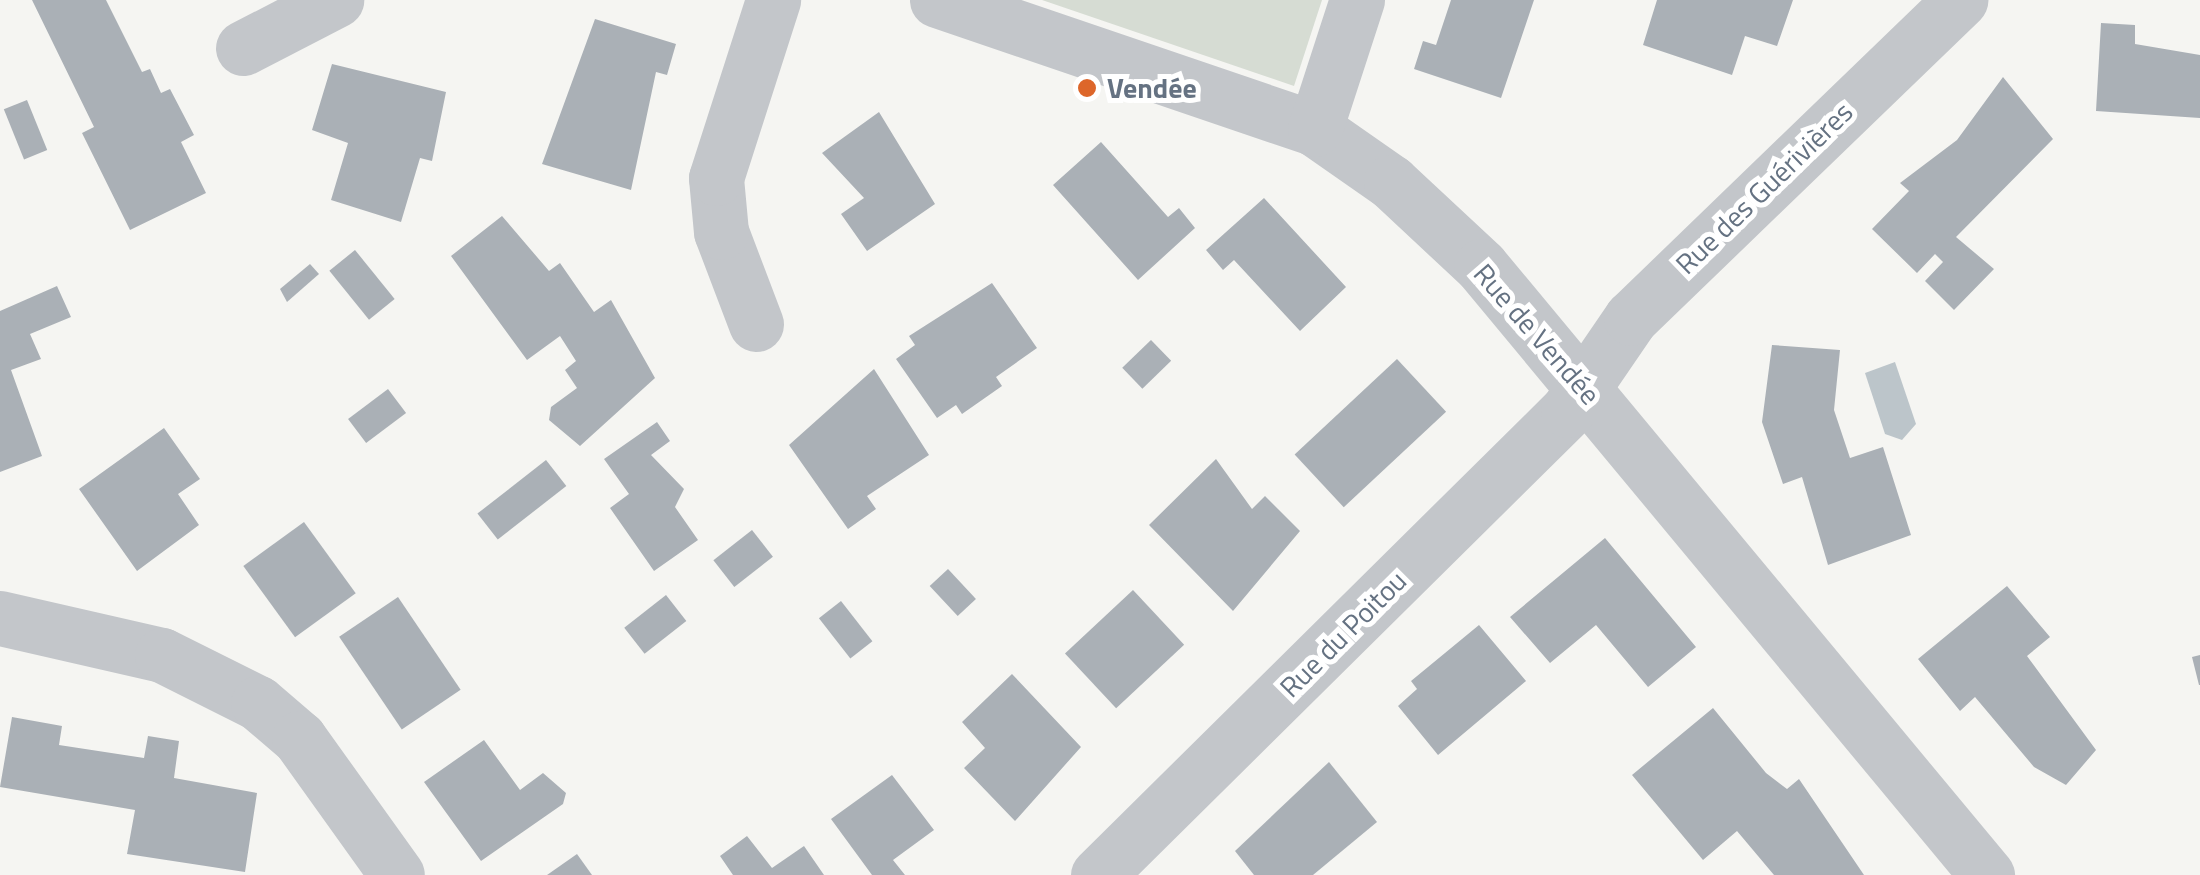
<!DOCTYPE html>
<html>
<head>
<meta charset="utf-8">
<style>
	body { margin:0 }
	#map { position:relative; width:2200px; height:875px; overflow:hidden; background:#f5f5f2; font-family:"Titillium Web",sans-serif }
	div>[style] { position:absolute }
	.green>* { inset:0; background:#d6dcd3 }
	.water>* { inset:0; background:#bcc5ca }
	.building>* { inset:0; background:#aab0b6; transform-origin:0 0 }
	.minor>* { height:55px; margin:-27.5px; padding:0 27.5px; transform-origin:27.5px; border-radius:27.5px; background:#c3c6ca }
	.dots>* { width:28px; height:28px; translate:-50% -50%; box-sizing:border-box; border:5px solid #fff; border-radius:50% }
	span { translate:-50% -50%; white-space:nowrap; text-align:center; line-height:1.15; -webkit-text-stroke:10px #fff; paint-order:stroke }
	.poi-label { font-size:28px; color:#657282; font-weight:700 }
	.left { translate:0 -50%; text-align:left }
	.street-label { font-size:28px; color:#657282 }
</style>
</head>
<body>
<div id="map">
	<div class="green">
		<i style="clip-path:polygon(1042px 0,1322px 0,1294px 86px)"></i>
	</div>
	<div class="water">
		<i style="clip-path:polygon(1895px 362px,1916px 424px,1902px 440px,1885px 434px,1865px 373px)"></i>
	</div>
	<div class="building">
		<i style="clip-path:polygon(32px 0,106px 0,142px 72px,150px 69px,161px 93px,170px 89px,194px 135px,181px 142px,206px 193px,130px 230px,82px 133px,94px 127px)"></i>
		<i style="clip-path:polygon(1451px 0,1534px 0,1501px 98px,1414px 69px,1423px 41px,1436px 45px)"></i>
		<i style="clip-path:polygon(1657px 0,1793px 0,1777px 46px,1745px 36px,1732px 75px,1643px 45px)"></i>
		<i style="clip-path:polygon(595px 19px,676px 44px,667px 75px,656px 72px,631px 190px,542px 164px)"></i>
		<i style="clip-path:polygon(2101px 23px,2135px 25px,2135px 44px,2200px 55px,2200px 118px,2096px 111px)"></i>
		<i style="clip-path:polygon(332px 64px,446px 92px,432px 161px,420px 158px,401px 222px,331px 200px,348px 143px,312px 130px)"></i>
		<i style="clip-path:polygon(2003px 77px,2053px 139px,1956px 237px,1994px 269px,1954px 310px,1925px 281px,1943px 262px,1935px 254px,1917px 273px,1872px 229px,1909px 191px,1900px 183px,1957px 140px)"></i>
		<i style="left:27px;top:100px;width:54px;height:25px;rotate:68deg"></i>
		<i style="clip-path:polygon(879px 112px,935px 204px,867px 251px,841px 214px,864px 198px,822px 153px)"></i>
		<i style="clip-path:polygon(1101px 142px,1168px 217px,1179px 208px,1195px 228px,1138px 280px,1053px 185px)"></i>
		<i style="clip-path:polygon(1264px 198px,1346px 287px,1300px 331px,1234px 260px,1223px 270px,1206px 250px)"></i>
		<i style="clip-path:polygon(502px 216px,549px 271px,560px 263px,594px 312px,611px 300px,655px 378px,580px 446px,549px 420px,551px 407px,577px 388px,565px 370px,576px 361px,560px 336px,527px 360px,451px 256px)"></i>
		<i style="left:355px;top:250px;width:63px;height:33px;rotate:51deg"></i>
		<i style="clip-path:polygon(310px 264px,319px 274px,287px 302px,280px 289px)"></i>
		<i style="clip-path:polygon(992px 283px,1037px 348px,996px 377px,1002px 386px,962px 414px,956px 405px,937px 418px,896px 359px,915px 345px,909px 336px)"></i>
		<i style="clip-path:polygon(57px 286px,71px 317px,30px 334px,41px 359px,11px 370px,42px 456px,0 472px,0 311px)"></i>
		<i style="left:1151px;top:340px;width:29px;height:40px;rotate:46deg"></i>
		<i style="clip-path:polygon(1772px 345px,1840px 350px,1834px 410px,1850px 458px,1883px 447px,1911px 535px,1828px 565px,1802px 477px,1783px 484px,1762px 422px)"></i>
		<i style="left:1397px;top:359px;width:72px;height:140px;rotate:47deg"></i>
		<i style="clip-path:polygon(874px 369px,929px 455px,867px 496px,876px 509px,848px 529px,789px 445px)"></i>
		<i style="left:388px;top:389px;width:30px;height:50px;rotate:53deg"></i>
		<i style="clip-path:polygon(657px 422px,670px 441px,651px 455px,684px 489px,675px 507px,698px 540px,654px 571px,610px 508px,629px 494px,604px 459px)"></i>
		<i style="clip-path:polygon(164px 428px,200px 479px,178px 494px,199px 525px,137px 571px,79px 489px)"></i>
		<i style="clip-path:polygon(1216px 459px,1252px 509px,1265px 496px,1300px 531px,1233px 611px,1149px 525px)"></i>
		<i style="left:546px;top:460px;width:33px;height:87px;rotate:52deg"></i>
		<i style="left:304px;top:522px;width:88px;height:75px;rotate:54deg"></i>
		<i style="left:752px;top:530px;width:34px;height:49px;rotate:52deg"></i>
		<i style="clip-path:polygon(1605px 538px,1696px 647px,1648px 687px,1596px 625px,1550px 663px,1510px 617px)"></i>
		<i style="left:948px;top:569px;width:41px;height:25px;rotate:47deg"></i>
		<i style="clip-path:polygon(2007px 586px,2050px 637px,2027px 656px,2096px 750px,2066px 785px,2034px 767px,1975px 697px,1960px 711px,1918px 659px)"></i>
		<i style="left:1133px;top:590px;width:75px;height:93px;rotate:47deg"></i>
		<i style="left:666px;top:595px;width:33px;height:53px;rotate:52deg"></i>
		<i style="left:398px;top:597px;width:112px;height:71px;rotate:56deg"></i>
		<i style="left:841px;top:601px;width:51px;height:28px;rotate:52deg"></i>
		<i style="clip-path:polygon(1479px 625px,1526px 681px,1438px 755px,1398px 706px,1417px 689px,1411px 681px)"></i>
		<i style="clip-path:polygon(2200px 655px,2200px 685px,2199px 685px,2192px 657px)"></i>
		<i style="clip-path:polygon(1012px 674px,1081px 747px,1015px 821px,964px 768px,985px 748px,962px 722px)"></i>
		<i style="clip-path:polygon(1713px 708px,1766px 773px,1787px 789px,1799px 779px,1864px 875px,1774px 875px,1737px 831px,1703px 860px,1632px 775px)"></i>
		<i style="clip-path:polygon(12px 717px,62px 726px,59px 745px,144px 758px,148px 736px,179px 741px,174px 778px,257px 793px,245px 872px,127px 854px,135px 810px,0 787px)"></i>
		<i style="clip-path:polygon(484px 740px,520px 790px,543px 773px,566px 793px,563px 804px,481px 861px,424px 782px)"></i>
		<i style="clip-path:polygon(1329px 762px,1377px 822px,1313px 875px,1254px 875px,1235px 851px)"></i>
		<i style="clip-path:polygon(892px 775px,934px 830px,893px 860px,905px 875px,872px 875px,831px 819px)"></i>
		<i style="clip-path:polygon(747px 836px,772px 868px,804px 846px,824px 875px,733px 875px,720px 856px)"></i>
		<i style="clip-path:polygon(577px 854px,592px 875px,547px 875px)"></i>
	</div>
	<div class="minor">
		<i style="left:937px;top:0;width:399px;rotate:18.8deg"></i>
		<i style="left:1315px;top:129px;width:93px;rotate:34.9deg"></i>
		<i style="left:1391px;top:182px;width:123px;rotate:43deg"></i>
		<i style="left:1481px;top:266px;width:792px;rotate:50.28deg"></i>
		<i style="left:243px;top:48px;width:105px;rotate:-27.3deg"></i>
		<i style="left:1315px;top:129px;width:136px;rotate:-72deg"></i>
		<i style="left:756px;top:324px;width:98px;rotate:-110.8deg"></i>
		<i style="left:721px;top:232px;width:54px;rotate:-95.3deg"></i>
		<i style="left:716px;top:178px;width:187px;rotate:-72.2deg"></i>
		<i style="left:0;top:618px;width:166px;rotate:12.9deg"></i>
		<i style="left:162px;top:655px;width:107px;rotate:26.6deg"></i>
		<i style="left:258px;top:703px;width:54px;rotate:40.5deg"></i>
		<i style="left:299px;top:738px;width:168px;rotate:54.4deg"></i>
		<i style="left:1098px;top:875px;width:661px;rotate:-44.69deg"></i>
		<i style="left:1568px;top:410px;width:112px;rotate:-55.6deg"></i>
		<i style="left:1631px;top:318px;width:458px;rotate:-44deg"></i>
	</div>
	<div class="dots">
		<i style="left:1087px;top:88px;background:#dd662a"></i>
	</div>
	<div class="poi-label">
		<span class="left" style="left:1107px;top:88px">Vendée</span>
	</div>
	<div class="street-label">
		<span style="left:1764px;top:188px;rotate:-44deg">Rue des Guérivières</span>
		<span style="left:1537px;top:334px;rotate:49deg">Rue de Vendée</span>
		<span style="left:1343px;top:634px;rotate:-45deg">Rue du Poitou</span>
	</div>
</div>
</body>
</html>
